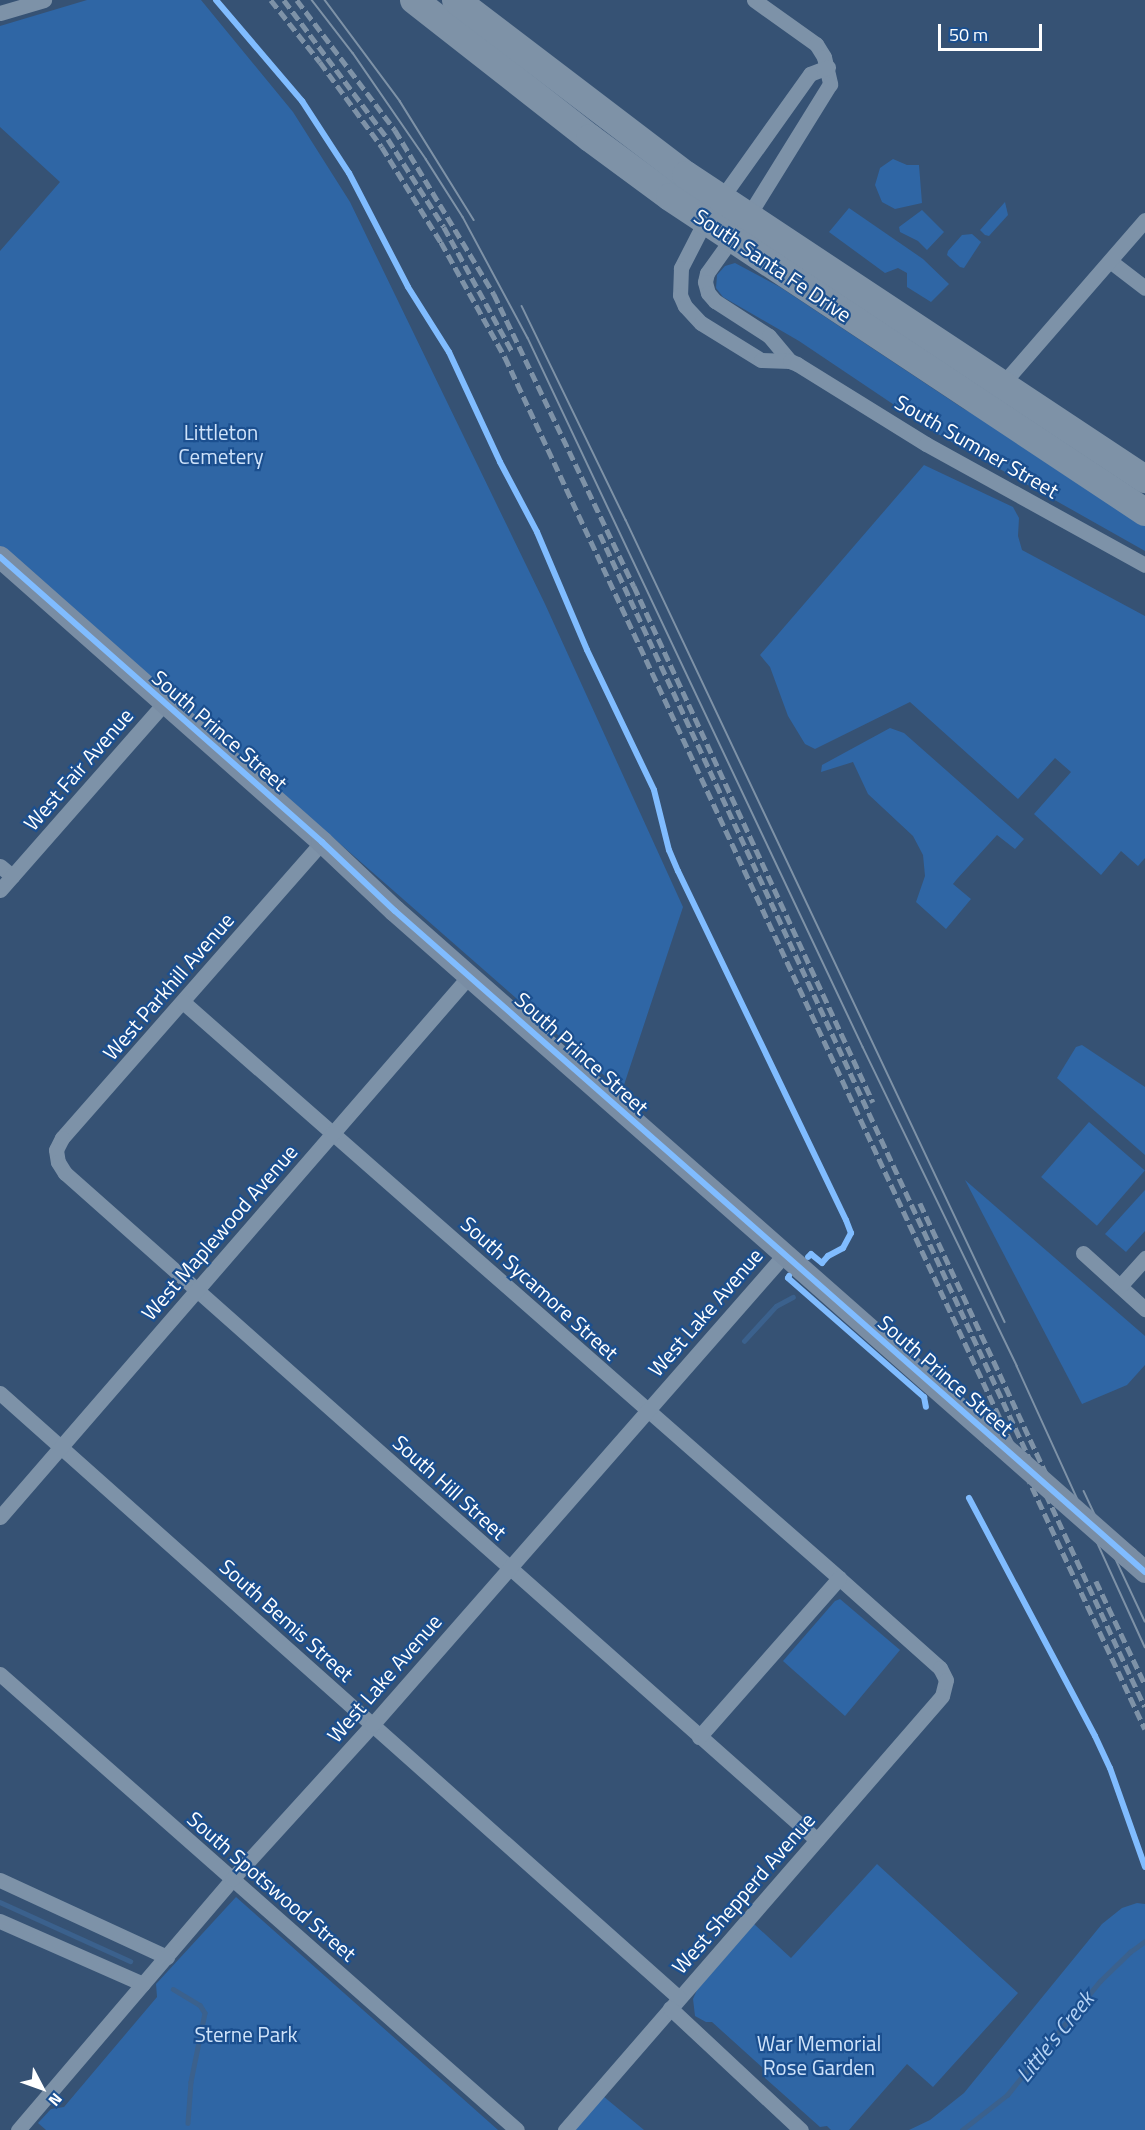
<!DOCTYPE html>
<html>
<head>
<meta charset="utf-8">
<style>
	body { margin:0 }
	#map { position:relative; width:1145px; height:2130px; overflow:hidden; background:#365274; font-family:"Titillium Web",sans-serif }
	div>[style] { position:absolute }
	.green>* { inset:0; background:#2f66a5; transform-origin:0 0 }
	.stream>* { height:4.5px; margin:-2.25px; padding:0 2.25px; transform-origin:2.25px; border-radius:2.25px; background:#3b618d }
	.street>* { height:15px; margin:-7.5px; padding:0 7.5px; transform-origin:7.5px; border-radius:7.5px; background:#7d92a8 }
	.secondary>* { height:22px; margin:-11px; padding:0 11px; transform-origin:11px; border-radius:11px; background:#798da4 }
	.highway>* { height:28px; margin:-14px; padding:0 14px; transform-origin:14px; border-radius:14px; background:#7e92a7 }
	.tram>* { height:1.5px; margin:-0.75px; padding:0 0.75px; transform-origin:0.75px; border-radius:0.75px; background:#7e92a7 }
	.rail>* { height:4.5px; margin-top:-2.25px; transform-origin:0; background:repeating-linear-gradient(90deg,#7e92a7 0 10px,transparent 0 14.5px) }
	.secondary-bridge>* { height:22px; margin:-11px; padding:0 11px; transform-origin:11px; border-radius:11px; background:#798da4 }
	.cycleway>* { height:6px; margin:-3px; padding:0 3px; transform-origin:3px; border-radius:3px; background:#80bcff }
	span { translate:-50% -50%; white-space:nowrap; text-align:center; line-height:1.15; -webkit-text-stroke:4.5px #1b4f8f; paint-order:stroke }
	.street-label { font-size:21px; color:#fff }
	.park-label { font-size:21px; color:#cfe3fa }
	.water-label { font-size:22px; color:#b5d3f5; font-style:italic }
	.north { position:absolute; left:12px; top:2058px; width:60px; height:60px; -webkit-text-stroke:4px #1b4f8f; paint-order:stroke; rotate:131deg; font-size:16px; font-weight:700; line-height:24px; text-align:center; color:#fff }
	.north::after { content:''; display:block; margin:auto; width:21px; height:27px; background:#fff; clip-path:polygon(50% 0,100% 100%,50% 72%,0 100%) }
	.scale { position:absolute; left:938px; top:24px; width:104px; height:27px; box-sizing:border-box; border:3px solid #fff; border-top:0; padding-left:8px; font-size:18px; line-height:21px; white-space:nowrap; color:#fff; -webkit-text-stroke:4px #1b4f8f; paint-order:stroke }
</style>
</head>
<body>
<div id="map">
	<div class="green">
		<i style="clip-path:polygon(87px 0,201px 0,293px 112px,350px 202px,545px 604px,683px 907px,622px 1091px,0 546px,0 251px,60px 182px,0 127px,0 26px)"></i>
		<i style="clip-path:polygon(893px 159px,907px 165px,919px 165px,922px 203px,895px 209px,882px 202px,875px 185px,880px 168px)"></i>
		<i style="clip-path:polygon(1005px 202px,1008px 215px,989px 236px,985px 235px,980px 230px)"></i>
		<i style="clip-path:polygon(849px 208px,923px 259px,949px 284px,931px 302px,907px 287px,907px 273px,898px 268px,885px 273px,829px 232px)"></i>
		<i style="clip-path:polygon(922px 210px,944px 232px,927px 250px,918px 241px,900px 232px,899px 227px)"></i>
		<i style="clip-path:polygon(972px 234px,981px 242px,964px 268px,960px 267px,947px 255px,948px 251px,962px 235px)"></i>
		<i style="clip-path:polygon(735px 263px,780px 287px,964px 409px,1030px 442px,1145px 518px,1145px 551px,936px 433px,799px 341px,723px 297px,716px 288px,717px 275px,725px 266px)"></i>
		<i style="clip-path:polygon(924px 465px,1013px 507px,1019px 518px,1018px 536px,1022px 550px,1145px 616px,1145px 858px,1138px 866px,1121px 851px,1101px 875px,1034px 814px,1071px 772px,1055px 758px,1018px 799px,910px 702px,815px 749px,805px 744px,788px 716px,770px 667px,760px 655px)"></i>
		<i style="clip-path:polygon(890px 728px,904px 733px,1024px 839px,1015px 849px,997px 835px,957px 879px,953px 884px,971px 899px,946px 929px,916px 902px,925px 876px,923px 855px,913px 836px,868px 794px,853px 762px,821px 772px,822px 765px)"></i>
		<i style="clip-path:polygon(1082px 1045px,1145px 1087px,1145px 1155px,1057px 1078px,1076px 1047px)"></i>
		<i style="left:1089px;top:1122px;width:74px;height:73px;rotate:41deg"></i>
		<i style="clip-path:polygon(965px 1180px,1145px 1336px,1145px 1365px,1127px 1385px,1082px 1404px)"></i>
		<i style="clip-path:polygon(1145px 1190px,1145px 1231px,1126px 1252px,1105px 1234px)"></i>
		<i style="clip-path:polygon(840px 1599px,900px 1650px,845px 1716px,783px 1661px,835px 1601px)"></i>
		<i style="clip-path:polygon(877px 1864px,1018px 1993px,933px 2087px,907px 2064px,849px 2130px,831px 2130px,827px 2126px,820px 2127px,765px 2078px,764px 2069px,712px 2022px,706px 2022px,695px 2016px,693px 1999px,697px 1990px,754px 1924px,791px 1958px)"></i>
		<i style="clip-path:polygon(236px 1897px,498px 2130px,46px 2130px,38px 2123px,51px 2109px,64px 2107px,157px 1997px,156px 1984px)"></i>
		<i style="clip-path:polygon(1137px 1903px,1145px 1904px,1145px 2130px,909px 2130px,930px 2120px,964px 2093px,1102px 1924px,1122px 1908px)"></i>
		<i style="clip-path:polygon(603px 2096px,644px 2130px,574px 2130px)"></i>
	</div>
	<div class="stream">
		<i style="left:744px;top:1341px;width:47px;rotate:-47.6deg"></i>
		<i style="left:776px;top:1306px;width:19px;rotate:-28deg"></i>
		<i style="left:0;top:1902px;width:143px;rotate:24.4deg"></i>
		<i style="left:173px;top:1989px;width:31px;rotate:31deg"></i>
		<i style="left:200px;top:2005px;width:9px;rotate:58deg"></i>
		<i style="left:205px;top:2013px;width:70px;rotate:101.5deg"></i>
		<i style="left:191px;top:2082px;width:41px;rotate:94.2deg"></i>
		<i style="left:962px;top:2130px;width:57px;rotate:-37.9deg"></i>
		<i style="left:1007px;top:2095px;width:147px;rotate:-50.8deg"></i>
		<i style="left:1100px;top:1981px;width:42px;rotate:-44deg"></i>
		<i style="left:1130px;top:1952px;width:19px;rotate:-36deg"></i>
	</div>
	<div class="street">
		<i style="left:754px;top:0;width:76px;rotate:35.4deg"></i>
		<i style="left:816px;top:44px;width:15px;rotate:58deg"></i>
		<i style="left:824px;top:57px;width:28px;rotate:77deg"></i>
		<i style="left:830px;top:84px;width:155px;rotate:121.8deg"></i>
		<i style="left:748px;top:216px;width:70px;rotate:125.7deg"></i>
		<i style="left:707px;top:273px;width:9px;rotate:103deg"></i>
		<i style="left:705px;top:282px;width:11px;rotate:75deg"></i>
		<i style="left:708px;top:293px;width:11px;rotate:49deg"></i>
		<i style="left:715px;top:301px;width:64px;rotate:32.9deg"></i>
		<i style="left:769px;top:336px;width:33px;rotate:50deg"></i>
		<i style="left:0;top:13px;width:46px;rotate:-16.5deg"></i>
		<i style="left:828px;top:67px;width:19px;rotate:159deg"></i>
		<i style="left:810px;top:74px;width:181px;rotate:125.5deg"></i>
		<i style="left:705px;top:221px;width:53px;rotate:117.1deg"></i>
		<i style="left:681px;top:268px;width:27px;rotate:92deg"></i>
		<i style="left:680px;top:295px;width:12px;rotate:66deg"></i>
		<i style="left:685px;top:306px;width:23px;rotate:47deg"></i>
		<i style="left:701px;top:323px;width:70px;rotate:31.7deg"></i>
		<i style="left:761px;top:360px;width:29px;rotate:2deg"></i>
		<i style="left:790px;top:361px;width:8px;rotate:23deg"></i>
		<i style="left:797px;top:364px;width:152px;rotate:31.8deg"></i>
		<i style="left:926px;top:444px;width:250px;rotate:28.9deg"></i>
		<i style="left:1110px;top:261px;width:44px;rotate:37.6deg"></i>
		<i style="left:998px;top:389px;width:224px;rotate:-49deg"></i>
		<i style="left:322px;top:842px;width:394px;rotate:131.3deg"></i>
		<i style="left:62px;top:1138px;width:13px;rotate:117deg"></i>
		<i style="left:56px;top:1150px;width:12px;rotate:81deg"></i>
		<i style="left:58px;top:1162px;width:13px;rotate:58deg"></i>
		<i style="left:65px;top:1173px;width:1005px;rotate:41.57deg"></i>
		<i style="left:0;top:866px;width:16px;rotate:40deg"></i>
		<i style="left:0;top:890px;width:249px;rotate:-48.7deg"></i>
		<i style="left:183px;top:1002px;width:873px;rotate:41.28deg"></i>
		<i style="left:839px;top:1578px;width:135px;rotate:41.7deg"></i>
		<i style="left:940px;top:1668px;width:13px;rotate:63deg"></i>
		<i style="left:946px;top:1680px;width:16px;rotate:104deg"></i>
		<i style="left:942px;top:1696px;width:575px;rotate:130.98deg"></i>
		<i style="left:1083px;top:1253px;width:84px;rotate:42.1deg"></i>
		<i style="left:1120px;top:1286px;width:38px;rotate:-48deg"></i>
		<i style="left:0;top:1393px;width:909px;rotate:41.7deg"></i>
		<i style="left:0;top:1517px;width:717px;rotate:-49.07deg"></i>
		<i style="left:0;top:1674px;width:689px;rotate:41.41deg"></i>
		<i style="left:699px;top:1737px;width:212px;rotate:-48.6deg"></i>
		<i style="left:0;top:1880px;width:184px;rotate:24.8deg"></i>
		<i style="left:0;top:1921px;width:156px;rotate:23.8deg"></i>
		<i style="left:670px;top:2008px;width:179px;rotate:43deg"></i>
		<i style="left:18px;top:2130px;width:330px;rotate:-49.5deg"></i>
		<i style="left:232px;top:1879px;width:208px;rotate:-47.7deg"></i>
		<i style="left:372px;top:1725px;width:625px;rotate:-48.76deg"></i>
	</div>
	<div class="secondary">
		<i style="left:0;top:557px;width:430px;rotate:41.5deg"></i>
		<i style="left:322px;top:842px;width:100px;rotate:43.4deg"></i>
		<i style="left:395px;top:911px;width:797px;rotate:41.39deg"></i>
		<i style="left:1128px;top:1557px;width:23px;rotate:41deg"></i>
	</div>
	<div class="highway">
		<i style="left:414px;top:0;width:224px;rotate:38.1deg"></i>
		<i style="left:590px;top:138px;width:99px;rotate:36.4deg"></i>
		<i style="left:670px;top:197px;width:570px;rotate:33.55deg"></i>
		<i style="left:456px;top:0;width:289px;rotate:37.3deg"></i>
		<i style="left:686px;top:175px;width:551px;rotate:33.52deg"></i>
	</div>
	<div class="tram">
		<i style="left:312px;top:0;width:67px;rotate:52.3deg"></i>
		<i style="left:353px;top:53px;width:129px;rotate:55.4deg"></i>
		<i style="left:426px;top:159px;width:69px;rotate:57.5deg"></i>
		<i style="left:463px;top:217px;width:137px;rotate:61.8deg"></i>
		<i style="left:528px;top:338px;width:784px;rotate:64.71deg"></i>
		<i style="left:863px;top:1047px;width:354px;rotate:64.2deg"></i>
		<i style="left:1017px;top:1366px;width:309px;rotate:65.5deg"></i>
		<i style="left:325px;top:0;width:126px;rotate:53.4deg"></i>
		<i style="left:400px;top:101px;width:140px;rotate:58.1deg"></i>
		<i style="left:522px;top:306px;width:238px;rotate:64.1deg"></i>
		<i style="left:626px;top:520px;width:887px;rotate:64.71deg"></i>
		<i style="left:1084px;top:1491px;width:144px;rotate:64.9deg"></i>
	</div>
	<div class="rail">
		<i style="left:271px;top:0;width:79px;rotate:51.7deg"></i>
		<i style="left:320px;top:62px;width:105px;rotate:53.9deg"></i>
		<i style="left:382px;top:147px;width:112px;rotate:58.2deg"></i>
		<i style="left:441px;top:242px;width:132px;rotate:60.9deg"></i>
		<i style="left:505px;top:357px;width:1514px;rotate:64.99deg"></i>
		<i style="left:284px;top:0;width:174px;rotate:53.2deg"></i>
		<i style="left:388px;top:139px;width:104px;rotate:57.5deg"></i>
		<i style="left:444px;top:227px;width:144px;rotate:61.3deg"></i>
		<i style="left:297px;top:0;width:163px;rotate:53deg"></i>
		<i style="left:395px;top:130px;width:192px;rotate:58.9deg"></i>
		<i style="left:494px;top:294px;width:324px;rotate:64.4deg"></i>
		<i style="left:634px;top:586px;width:569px;rotate:65.15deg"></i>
		<i style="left:600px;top:534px;width:1293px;rotate:65.08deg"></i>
		<i style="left:920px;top:1203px;width:303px;rotate:65deg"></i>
		<i style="left:1096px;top:1581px;width:114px;rotate:64.6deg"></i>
	</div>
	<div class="secondary-bridge">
		<i style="left:993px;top:1438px;width:180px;rotate:41.4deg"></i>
	</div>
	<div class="cycleway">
		<i style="left:216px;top:0;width:133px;rotate:49.6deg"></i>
		<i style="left:302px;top:101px;width:86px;rotate:56.9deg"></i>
		<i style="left:349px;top:173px;width:128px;rotate:62.6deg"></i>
		<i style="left:408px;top:287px;width:77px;rotate:57.8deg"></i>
		<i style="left:449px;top:352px;width:121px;rotate:65.1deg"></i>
		<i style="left:500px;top:462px;width:79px;rotate:62.1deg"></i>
		<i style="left:537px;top:532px;width:128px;rotate:67deg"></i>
		<i style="left:587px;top:650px;width:155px;rotate:64.4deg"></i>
		<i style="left:654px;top:790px;width:62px;rotate:76deg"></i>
		<i style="left:669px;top:850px;width:23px;rotate:67deg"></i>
		<i style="left:678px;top:871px;width:387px;rotate:64.3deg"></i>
		<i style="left:846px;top:1220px;width:14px;rotate:69deg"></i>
		<i style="left:851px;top:1233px;width:17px;rotate:118deg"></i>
		<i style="left:843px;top:1248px;width:17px;rotate:152deg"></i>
		<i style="left:828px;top:1256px;width:9px;rotate:131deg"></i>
		<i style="left:822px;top:1263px;width:14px;rotate:-141deg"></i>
		<i style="left:811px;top:1254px;width:4px;rotate:135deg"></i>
		<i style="left:0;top:557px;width:430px;rotate:41.5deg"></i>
		<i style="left:322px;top:842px;width:100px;rotate:43.4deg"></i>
		<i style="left:395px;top:911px;width:1000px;rotate:41.39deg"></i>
		<i style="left:789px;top:1276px;width:2px;rotate:117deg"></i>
		<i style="left:788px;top:1278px;width:181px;rotate:41.2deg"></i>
		<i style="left:924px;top:1397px;width:10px;rotate:79deg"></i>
		<i style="left:969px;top:1498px;width:269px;rotate:62.1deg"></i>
		<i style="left:1095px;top:1736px;width:35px;rotate:65deg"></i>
		<i style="left:1110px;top:1768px;width:105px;rotate:70.5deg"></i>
	</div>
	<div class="street-label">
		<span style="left:773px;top:265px;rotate:34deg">South Santa Fe Drive</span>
		<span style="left:977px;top:446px;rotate:30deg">South Sumner Street</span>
		<span style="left:220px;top:730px;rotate:41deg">South Prince Street</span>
		<span style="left:78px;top:769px;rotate:-49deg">West Fair Avenue</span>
		<span style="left:168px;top:986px;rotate:-49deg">West Parkhill Avenue</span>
		<span style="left:582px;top:1053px;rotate:42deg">South Prince Street</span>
		<span style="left:219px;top:1232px;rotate:-49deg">West Maplewood Avenue</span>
		<span style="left:540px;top:1288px;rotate:42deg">South Sycamore Street</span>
		<span style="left:705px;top:1312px;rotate:-49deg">West Lake Avenue</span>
		<span style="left:946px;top:1375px;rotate:41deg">South Prince Street</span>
		<span style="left:450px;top:1487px;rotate:42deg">South Hill Street</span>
		<span style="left:287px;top:1620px;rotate:42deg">South Bemis Street</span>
		<span style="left:384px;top:1678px;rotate:-49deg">West Lake Avenue</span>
		<span style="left:272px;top:1886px;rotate:41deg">South Spotswood Street</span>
		<span style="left:743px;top:1893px;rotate:-49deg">West Shepperd Avenue</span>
	</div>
	<div class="park-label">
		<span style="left:221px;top:444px">Littleton<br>Cemetery</span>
		<span style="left:246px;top:2034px">Sterne Park</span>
		<span style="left:819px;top:2055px">War Memorial<br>Rose Garden</span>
	</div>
	<div class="water-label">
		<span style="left:1055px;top:2037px;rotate:-51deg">Little's Creek</span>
	</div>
	<div class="north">N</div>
	<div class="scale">50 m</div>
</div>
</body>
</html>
